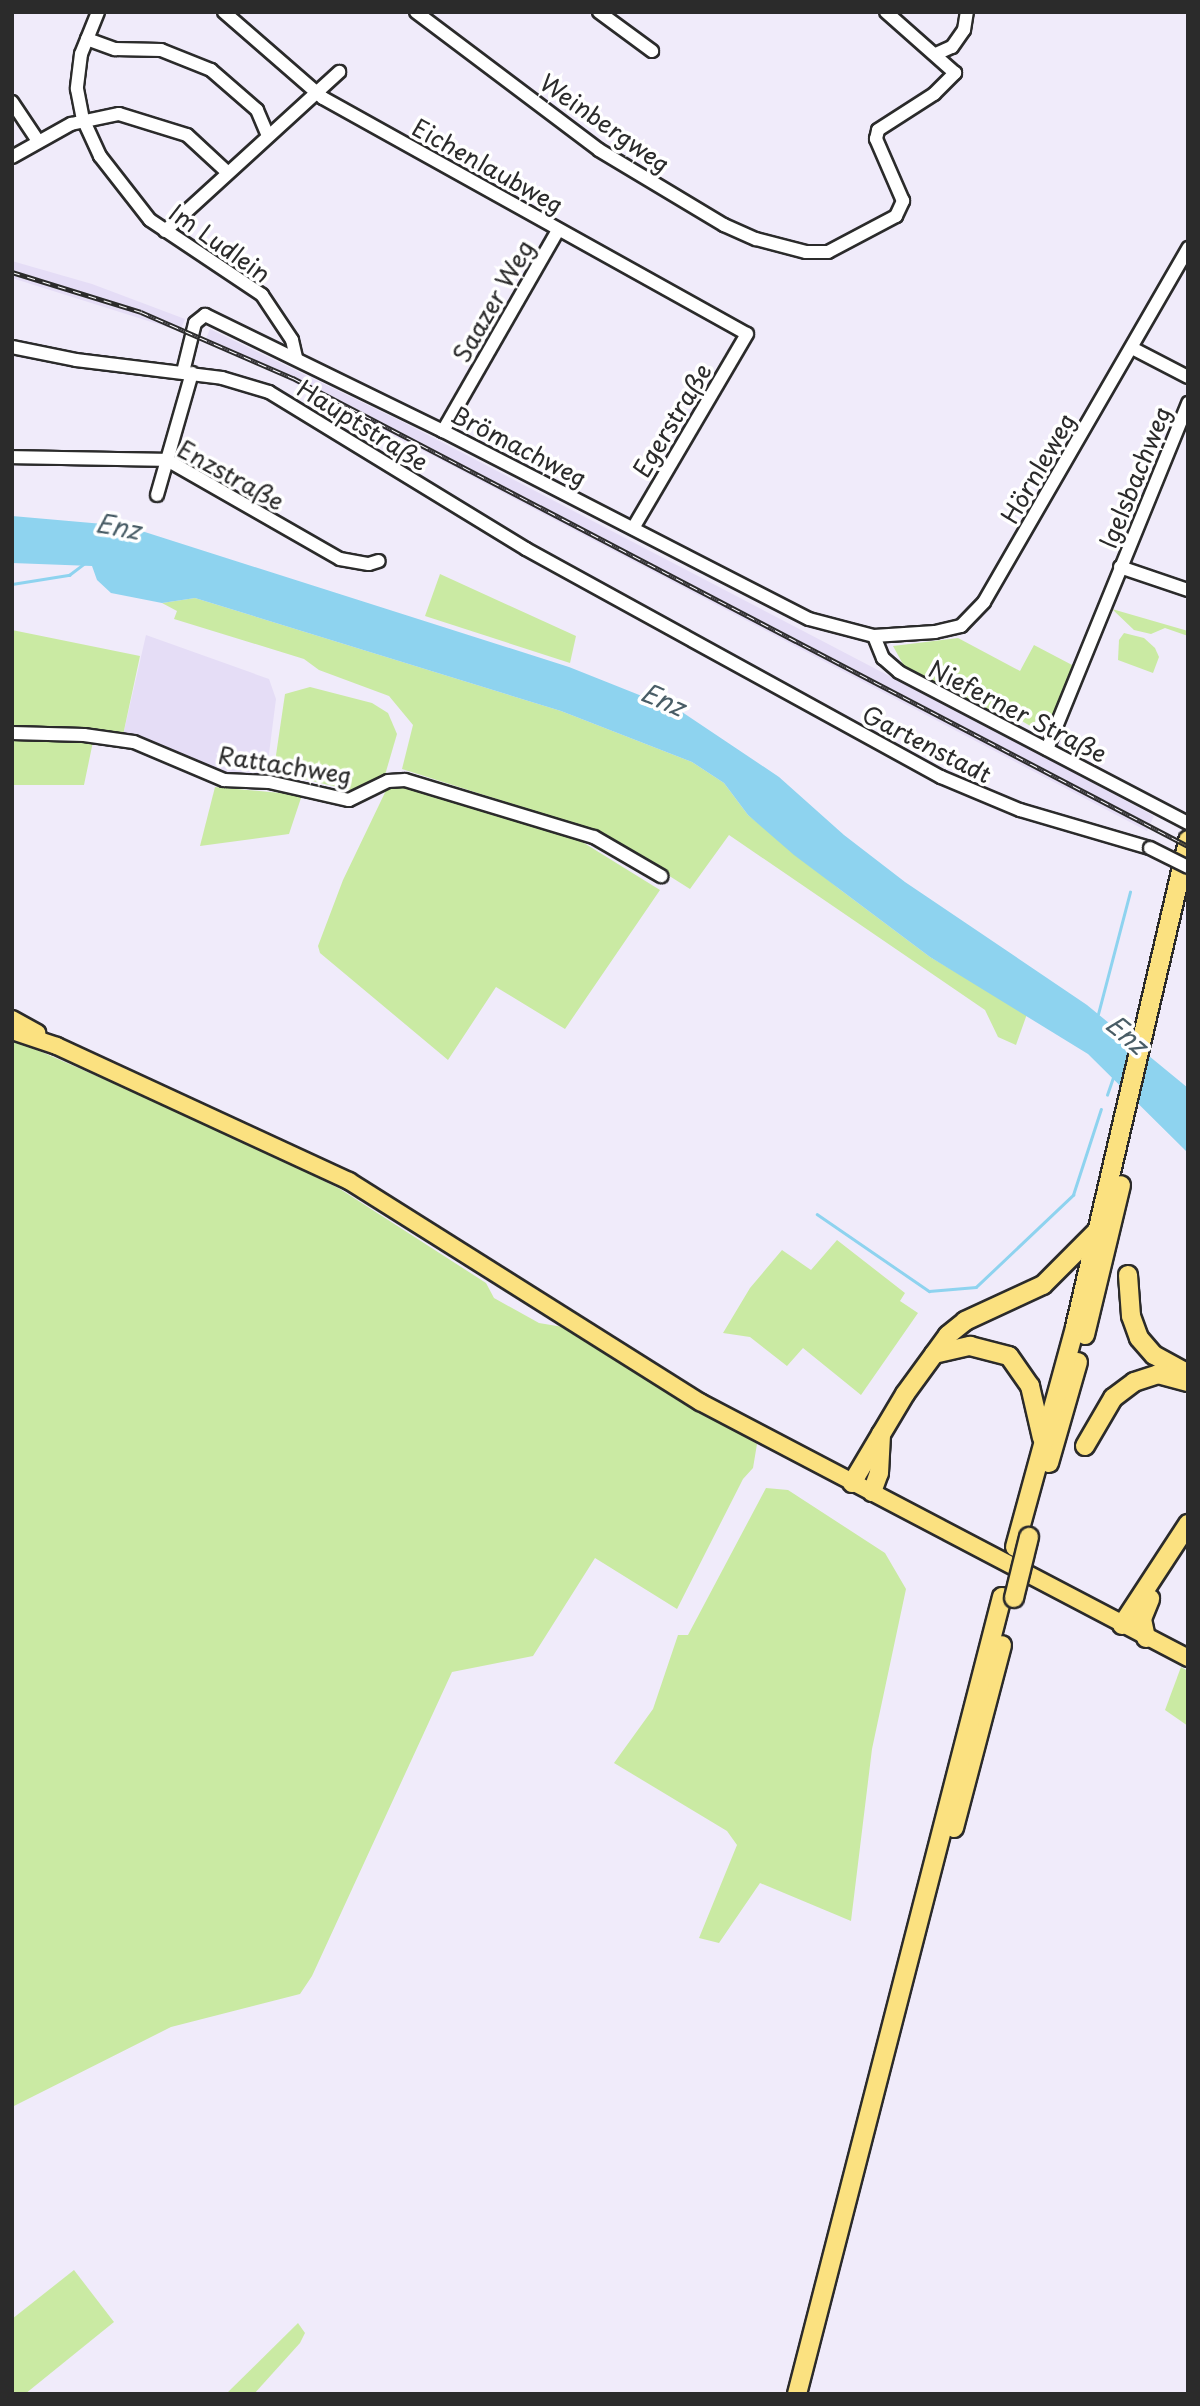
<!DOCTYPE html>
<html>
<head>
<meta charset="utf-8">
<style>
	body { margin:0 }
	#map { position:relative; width:1200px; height:2406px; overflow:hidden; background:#f0ebfa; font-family:"Playpen Sans",sans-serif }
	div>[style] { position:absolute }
	.built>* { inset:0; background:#e5ddf6 }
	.green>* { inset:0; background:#caeaa3 }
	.water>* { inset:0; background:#8ed3ef }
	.stream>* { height:2.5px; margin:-1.25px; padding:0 1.25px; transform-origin:1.25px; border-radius:1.25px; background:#8ed3ef }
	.roads { filter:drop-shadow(2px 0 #2b2b2b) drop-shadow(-2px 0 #2b2b2b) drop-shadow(0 2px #2b2b2b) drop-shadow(0 -2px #2b2b2b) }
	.minor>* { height:12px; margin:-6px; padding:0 6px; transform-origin:6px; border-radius:6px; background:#fff }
	.major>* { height:16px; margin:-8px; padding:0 8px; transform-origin:8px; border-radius:8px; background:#fbe180 }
	.highway>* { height:18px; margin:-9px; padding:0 9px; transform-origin:9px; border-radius:9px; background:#fbe180 }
	.rail>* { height:5px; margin-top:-2.5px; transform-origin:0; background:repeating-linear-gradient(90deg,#fff 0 8px,#2b2b2b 0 16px); box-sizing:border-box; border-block:2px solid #2b2b2b }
	.bridges { filter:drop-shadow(2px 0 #2b2b2b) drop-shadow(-2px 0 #2b2b2b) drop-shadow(0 2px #2b2b2b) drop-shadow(0 -2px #2b2b2b) }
	.minor-bridge>* { height:12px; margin:-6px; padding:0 6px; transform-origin:6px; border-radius:6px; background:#fff }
	.highway-bridge>* { height:18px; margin:-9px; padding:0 9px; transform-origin:9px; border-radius:9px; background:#fbe180 }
	span { translate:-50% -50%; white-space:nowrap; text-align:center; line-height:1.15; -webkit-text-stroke:7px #fff; paint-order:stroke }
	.street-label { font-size:24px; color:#2b2b2b }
	.water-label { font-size:26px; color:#495d66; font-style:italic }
	.frame { position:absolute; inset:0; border:14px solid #2b2b2b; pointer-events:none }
</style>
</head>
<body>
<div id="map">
	<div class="built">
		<i style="clip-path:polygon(12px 261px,92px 284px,185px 319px,180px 331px,12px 278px)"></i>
		<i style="clip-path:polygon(210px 329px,405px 423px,1056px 763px,1154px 816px,1147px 831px,281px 376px,205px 341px)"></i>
		<i style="clip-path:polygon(146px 635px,269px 679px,276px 699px,266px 777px,219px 775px,154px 743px,123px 735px)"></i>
	</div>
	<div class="green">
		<i style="clip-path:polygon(440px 574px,576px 636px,570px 663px,425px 616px)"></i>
		<i style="clip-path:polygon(195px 598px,561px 711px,692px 762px,724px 783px,748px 815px,838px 888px,930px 957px,1027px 1014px,1016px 1045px,998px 1037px,985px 1010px,729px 835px,690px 889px,598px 831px,402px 769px,413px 725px,389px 696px,319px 670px,304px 659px,174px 619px,177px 611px,162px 603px)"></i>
		<i style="clip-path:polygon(1112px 609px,1188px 631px,1188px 636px,1165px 628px,1151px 634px,1134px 630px)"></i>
		<i style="clip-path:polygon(12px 630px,140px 656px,123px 735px,95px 732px,84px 785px,12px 785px)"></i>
		<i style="clip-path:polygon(1124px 633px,1144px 638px,1155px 648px,1159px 657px,1153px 673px,1118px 660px,1119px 640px)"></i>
		<i style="clip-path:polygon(958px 638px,1020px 671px,1034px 645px,1074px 666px,1053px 725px,1038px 716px,1032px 727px,1005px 711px,1002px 716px,904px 666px,893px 646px)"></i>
		<i style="clip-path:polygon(310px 687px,372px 703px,388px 713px,397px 734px,385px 775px,354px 791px,278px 773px,275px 762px,285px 694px)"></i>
		<i style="clip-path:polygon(391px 780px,537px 820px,584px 843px,660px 890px,565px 1029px,496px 987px,448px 1060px,320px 953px,318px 946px,343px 880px)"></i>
		<i style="clip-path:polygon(215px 787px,302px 795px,289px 834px,200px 846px)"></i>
		<i style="clip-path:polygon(12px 1039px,225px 1132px,340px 1189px,486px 1283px,494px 1298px,539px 1323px,563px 1327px,757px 1444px,753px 1468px,743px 1479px,677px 1609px,595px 1558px,533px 1656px,452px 1672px,312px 1976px,300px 1994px,171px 2027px,12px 2107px)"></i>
		<i style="clip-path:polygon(837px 1240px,905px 1293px,900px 1301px,918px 1313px,861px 1395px,803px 1348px,787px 1366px,750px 1337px,723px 1333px,750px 1288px,782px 1250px,811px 1270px)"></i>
		<i style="clip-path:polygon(766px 1488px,788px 1490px,885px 1553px,906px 1589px,872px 1749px,851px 1921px,760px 1883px,719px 1943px,699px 1938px,737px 1845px,727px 1831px,614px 1763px,653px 1709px,678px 1635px,688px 1635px)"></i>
		<i style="clip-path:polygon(1181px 1667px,1188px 1671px,1188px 1726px,1165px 1710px)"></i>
		<i style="clip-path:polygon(74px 2270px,114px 2322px,25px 2394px,12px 2394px,12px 2319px)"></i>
		<i style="clip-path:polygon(298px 2323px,305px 2333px,300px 2343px,254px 2394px,226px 2394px)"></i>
	</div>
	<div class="water">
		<i style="clip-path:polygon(12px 516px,126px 526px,569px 667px,682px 712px,779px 777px,844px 835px,905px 882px,1087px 1005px,1188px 1088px,1188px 1153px,1088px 1054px,930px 957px,794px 855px,748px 815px,724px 783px,692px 762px,561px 711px,195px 598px,162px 603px,111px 593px,97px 580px,92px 566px,12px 563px)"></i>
	</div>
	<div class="stream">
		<i style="left:12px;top:584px;width:58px;rotate:-9deg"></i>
		<i style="left:69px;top:575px;width:20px;rotate:-37deg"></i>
		<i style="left:1098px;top:1014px;width:126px;rotate:-75.3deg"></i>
		<i style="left:1107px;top:1095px;width:18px;rotate:-71deg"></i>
		<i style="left:817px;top:1214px;width:136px;rotate:34.5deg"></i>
		<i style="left:929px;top:1291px;width:47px;rotate:-4.9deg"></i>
		<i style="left:976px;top:1287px;width:134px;rotate:-43.5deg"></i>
		<i style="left:1073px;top:1195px;width:90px;rotate:-72deg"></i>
	</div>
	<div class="roads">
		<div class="minor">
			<i style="left:98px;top:12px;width:45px;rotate:112deg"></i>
			<i style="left:81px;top:54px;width:35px;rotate:97deg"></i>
			<i style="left:77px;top:89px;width:31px;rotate:79deg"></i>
			<i style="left:83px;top:119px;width:41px;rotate:65.3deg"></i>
			<i style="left:100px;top:156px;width:81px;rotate:52deg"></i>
			<i style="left:150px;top:220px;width:135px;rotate:33.8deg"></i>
			<i style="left:262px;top:295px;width:54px;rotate:56.3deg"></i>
			<i style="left:292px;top:340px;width:18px;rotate:77deg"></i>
			<i style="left:224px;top:12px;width:131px;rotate:41deg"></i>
			<i style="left:323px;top:98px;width:485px;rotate:29.1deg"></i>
			<i style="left:747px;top:334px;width:225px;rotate:120.4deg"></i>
			<i style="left:416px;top:12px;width:229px;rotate:37deg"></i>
			<i style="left:599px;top:150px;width:146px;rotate:31deg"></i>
			<i style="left:724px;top:225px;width:35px;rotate:24deg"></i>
			<i style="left:756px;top:239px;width:52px;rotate:14.6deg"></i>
			<i style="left:806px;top:252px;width:22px"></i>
			<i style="left:828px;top:252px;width:77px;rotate:-27.9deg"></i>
			<i style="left:896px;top:216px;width:17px;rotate:-65deg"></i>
			<i style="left:903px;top:201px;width:68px;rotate:-113.5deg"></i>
			<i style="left:876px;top:139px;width:9px;rotate:-77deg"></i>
			<i style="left:878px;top:130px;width:67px;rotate:-32.7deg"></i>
			<i style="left:934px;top:94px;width:30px;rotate:-45deg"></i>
			<i style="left:955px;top:73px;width:92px;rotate:-138.5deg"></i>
			<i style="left:599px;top:12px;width:66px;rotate:36.3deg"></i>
			<i style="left:87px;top:39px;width:30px;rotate:20deg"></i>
			<i style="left:115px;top:49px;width:46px;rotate:1.2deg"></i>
			<i style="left:161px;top:50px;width:54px;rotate:21.8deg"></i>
			<i style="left:211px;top:70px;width:61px;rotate:41deg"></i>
			<i style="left:257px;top:110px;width:26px;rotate:67deg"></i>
			<i style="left:936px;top:54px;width:17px;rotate:-24deg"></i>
			<i style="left:952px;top:47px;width:21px;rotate:-55deg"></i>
			<i style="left:964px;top:30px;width:18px;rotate:-81deg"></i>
			<i style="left:12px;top:102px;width:47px;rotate:56.3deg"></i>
			<i style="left:12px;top:157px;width:68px;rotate:-29.2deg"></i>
			<i style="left:71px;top:124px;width:49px;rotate:-11.8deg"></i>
			<i style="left:119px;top:114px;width:71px;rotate:17.2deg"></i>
			<i style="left:187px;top:135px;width:54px;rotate:42.8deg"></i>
			<i style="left:165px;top:231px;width:236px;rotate:-42.4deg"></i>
			<i style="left:12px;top:347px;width:65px;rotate:11.5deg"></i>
			<i style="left:76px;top:360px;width:147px;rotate:7deg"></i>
			<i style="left:222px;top:378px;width:49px;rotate:16.6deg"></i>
			<i style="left:269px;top:392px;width:301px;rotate:31.4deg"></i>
			<i style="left:526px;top:549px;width:474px;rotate:28.8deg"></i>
			<i style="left:941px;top:777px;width:86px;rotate:22.7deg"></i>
			<i style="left:1020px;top:810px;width:135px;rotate:16.3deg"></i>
			<i style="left:1132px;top:348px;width:63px;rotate:27.4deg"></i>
			<i style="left:183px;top:372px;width:50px;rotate:-76.2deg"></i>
			<i style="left:195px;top:323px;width:13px;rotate:-39deg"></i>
			<i style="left:205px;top:315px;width:265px;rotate:26deg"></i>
			<i style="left:443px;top:431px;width:411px;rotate:27.2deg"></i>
			<i style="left:809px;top:619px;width:67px;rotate:14.7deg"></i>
			<i style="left:874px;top:636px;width:61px;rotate:-3.8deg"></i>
			<i style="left:935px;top:632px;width:27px;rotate:-13deg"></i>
			<i style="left:961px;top:626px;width:33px;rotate:-46deg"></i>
			<i style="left:984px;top:602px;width:409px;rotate:-60deg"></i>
			<i style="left:443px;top:431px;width:232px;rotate:-60.2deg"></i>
			<i style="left:12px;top:457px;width:155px;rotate:1.1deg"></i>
			<i style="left:167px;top:460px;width:199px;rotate:29.8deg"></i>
			<i style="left:340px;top:559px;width:29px;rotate:10deg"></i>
			<i style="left:369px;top:564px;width:10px;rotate:-17deg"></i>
			<i style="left:157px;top:495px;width:127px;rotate:-74deg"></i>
			<i style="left:1120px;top:567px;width:72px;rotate:18.7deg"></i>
			<i style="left:874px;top:636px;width:24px;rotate:68deg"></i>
			<i style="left:883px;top:658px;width:21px;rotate:41deg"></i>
			<i style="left:899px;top:672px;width:326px;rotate:27.6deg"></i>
			<i style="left:12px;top:733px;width:72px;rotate:1.6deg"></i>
			<i style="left:84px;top:735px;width:50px;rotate:8deg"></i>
			<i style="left:134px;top:742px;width:98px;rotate:22.9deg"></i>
			<i style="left:224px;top:780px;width:45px;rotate:2.5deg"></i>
			<i style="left:269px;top:782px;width:82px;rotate:12.7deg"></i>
			<i style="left:349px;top:800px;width:43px;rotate:-26deg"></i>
			<i style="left:388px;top:781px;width:17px;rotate:-3deg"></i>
			<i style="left:405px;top:780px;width:197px;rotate:16.8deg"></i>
			<i style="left:594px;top:837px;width:78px;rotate:30.2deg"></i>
			<i style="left:1047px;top:749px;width:374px;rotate:-67.8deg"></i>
		</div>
		<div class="major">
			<i style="left:12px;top:1019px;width:29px;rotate:29deg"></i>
			<i style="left:12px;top:1031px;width:47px;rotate:18.4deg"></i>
			<i style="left:57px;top:1046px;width:322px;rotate:24.8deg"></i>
			<i style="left:349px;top:1181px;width:415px;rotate:32.2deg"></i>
			<i style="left:700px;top:1402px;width:551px;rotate:27.68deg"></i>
		</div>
		<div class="highway">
			<i style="left:1128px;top:1275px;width:41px;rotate:85.8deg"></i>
			<i style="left:1131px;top:1316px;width:23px;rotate:70deg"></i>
			<i style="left:1139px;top:1338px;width:23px;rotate:49deg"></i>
			<i style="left:1154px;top:1355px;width:35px;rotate:29deg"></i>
			<i style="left:1085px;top:1335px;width:154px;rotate:-76.5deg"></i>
			<i style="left:934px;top:1354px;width:37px;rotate:-13deg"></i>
			<i style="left:970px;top:1346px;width:40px;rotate:14.4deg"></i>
			<i style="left:1009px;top:1356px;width:37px;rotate:55deg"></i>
			<i style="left:1030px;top:1386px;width:53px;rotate:77deg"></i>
			<i style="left:1085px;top:1446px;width:56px;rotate:-59.7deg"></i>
			<i style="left:1113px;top:1398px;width:26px;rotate:-37deg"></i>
			<i style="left:1134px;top:1382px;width:25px;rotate:-18deg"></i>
			<i style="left:1158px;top:1374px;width:31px;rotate:15deg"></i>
			<i style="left:1049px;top:1463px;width:105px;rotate:-74deg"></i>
			<i style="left:852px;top:1483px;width:104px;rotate:-59.2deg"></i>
			<i style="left:905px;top:1394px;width:73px;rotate:-53.9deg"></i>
			<i style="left:948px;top:1335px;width:22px;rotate:-39deg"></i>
			<i style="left:965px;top:1321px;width:86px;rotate:-24.8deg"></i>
			<i style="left:1043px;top:1285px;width:75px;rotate:-45deg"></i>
			<i style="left:872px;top:1492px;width:20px;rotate:-70deg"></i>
			<i style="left:879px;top:1473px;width:39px;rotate:-87deg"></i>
			<i style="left:1015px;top:1547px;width:228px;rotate:-74.7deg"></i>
			<i style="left:1075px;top:1327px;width:500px;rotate:-76.9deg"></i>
			<i style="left:1122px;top:1625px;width:121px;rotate:-56.8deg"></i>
			<i style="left:1146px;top:1638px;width:19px;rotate:-102deg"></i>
			<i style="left:1142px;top:1619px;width:22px;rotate:-68deg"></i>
			<i style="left:954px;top:1828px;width:189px;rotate:-75.3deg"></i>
			<i style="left:797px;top:2394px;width:823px;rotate:-75.58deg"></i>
		</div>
	</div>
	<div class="rail">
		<i style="left:12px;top:272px;width:135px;rotate:17.2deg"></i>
		<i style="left:141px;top:312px;width:166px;rotate:23.5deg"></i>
		<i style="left:293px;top:378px;width:1010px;rotate:27.61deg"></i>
	</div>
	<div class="bridges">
		<div class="minor-bridge">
			<i style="left:1150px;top:848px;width:42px;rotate:26.6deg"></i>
		</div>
		<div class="highway-bridge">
			<i style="left:1014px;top:1598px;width:63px;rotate:-76.2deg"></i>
		</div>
	</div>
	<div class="street-label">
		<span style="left:605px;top:123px;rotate:35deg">Weinbergweg</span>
		<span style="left:488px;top:166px;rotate:29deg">Eichenlaubweg</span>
		<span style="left:220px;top:243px;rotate:35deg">Im Ludlein</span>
		<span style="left:493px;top:301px;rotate:-60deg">Saazer Weg</span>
		<span style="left:672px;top:420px;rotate:-59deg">Egerstraße</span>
		<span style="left:363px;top:425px;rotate:32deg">Hauptstraße</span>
		<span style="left:519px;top:446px;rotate:27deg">Brömachweg</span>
		<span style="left:1038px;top:468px;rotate:-60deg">Hörnleweg</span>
		<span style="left:231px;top:475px;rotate:29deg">Enzstraße</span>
		<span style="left:1135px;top:477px;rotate:-68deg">Igelsbachweg</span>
		<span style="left:1018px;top:711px;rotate:27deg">Nieferner Straße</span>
		<span style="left:927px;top:744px;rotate:27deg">Gartenstadt</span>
		<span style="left:285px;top:765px;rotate:9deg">Rattachweg</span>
	</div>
	<div class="water-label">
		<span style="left:118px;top:526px;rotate:11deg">Enz</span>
		<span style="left:663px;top:699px;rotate:24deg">Enz</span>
		<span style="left:1127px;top:1034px;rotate:41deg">Enz</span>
	</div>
	<div class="frame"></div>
</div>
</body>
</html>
